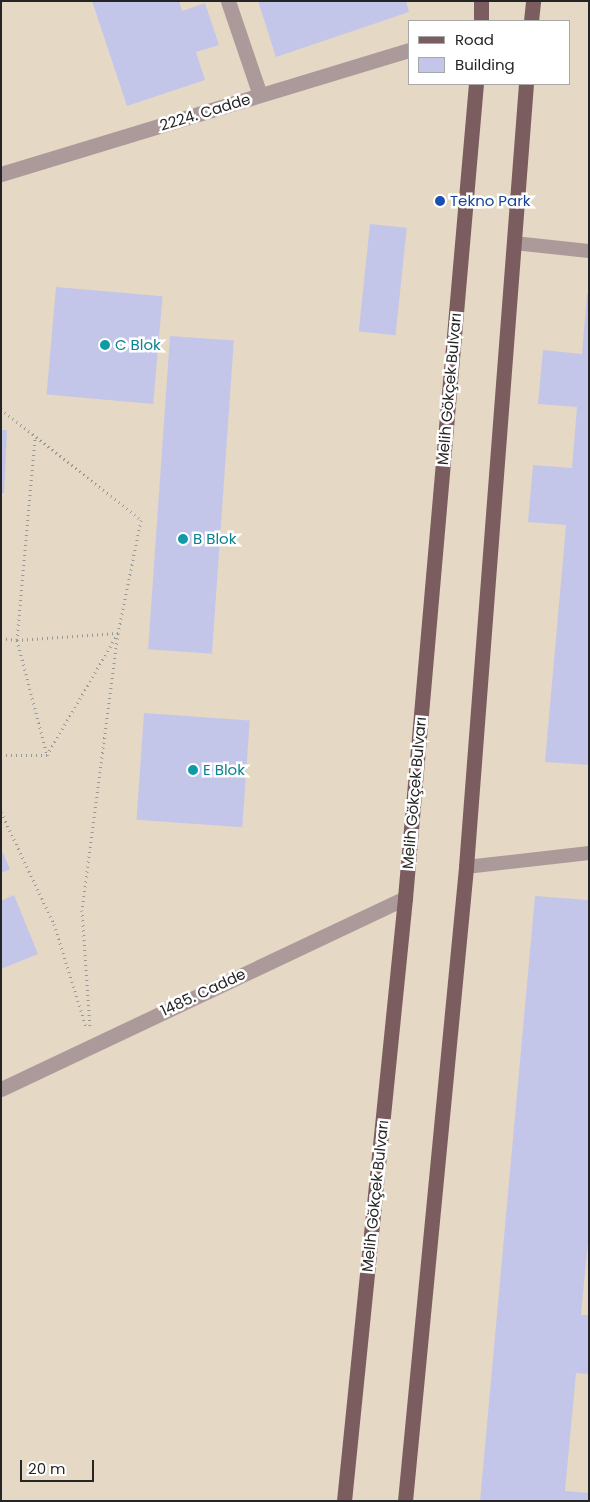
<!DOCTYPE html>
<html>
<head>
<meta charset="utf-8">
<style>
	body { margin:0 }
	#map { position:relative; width:590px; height:1502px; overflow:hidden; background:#e3e4e6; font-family:Poppins,sans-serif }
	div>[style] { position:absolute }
	.industrial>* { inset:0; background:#e5d8c5 }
	.building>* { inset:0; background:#c4c6e9; transform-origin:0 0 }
	.path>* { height:3px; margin-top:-1.5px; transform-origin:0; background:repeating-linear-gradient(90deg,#97989a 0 1px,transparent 0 5px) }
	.lane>* { height:14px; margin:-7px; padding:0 7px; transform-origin:7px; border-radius:7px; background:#ac9a9b }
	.street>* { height:15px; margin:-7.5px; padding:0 7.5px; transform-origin:7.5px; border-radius:7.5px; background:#ac9a9b }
	.primary>* { height:15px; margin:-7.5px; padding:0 7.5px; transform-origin:7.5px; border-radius:7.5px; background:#7b5c5f }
	.dots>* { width:14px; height:14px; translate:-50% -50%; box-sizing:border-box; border:2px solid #fff; border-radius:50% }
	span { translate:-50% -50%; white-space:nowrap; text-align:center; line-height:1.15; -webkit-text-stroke:5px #fff; paint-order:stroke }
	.street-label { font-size:15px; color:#252526 }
	.transit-label { font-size:15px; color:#164399 }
	.left { translate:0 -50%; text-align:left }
	.culture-label { font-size:15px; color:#0d838f }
	.frame { position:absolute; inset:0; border:2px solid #252526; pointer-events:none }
	.legend { position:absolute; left:408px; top:20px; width:162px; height:65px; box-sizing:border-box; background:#fff; border:1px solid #a8a8a8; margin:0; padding:6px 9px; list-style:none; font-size:15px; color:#252526 }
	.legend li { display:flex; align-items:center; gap:10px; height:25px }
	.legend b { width:25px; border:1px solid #a8a8a8 }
	.scale { position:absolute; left:20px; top:1460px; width:74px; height:22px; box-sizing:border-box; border:2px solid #252526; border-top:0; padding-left:6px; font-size:15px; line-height:18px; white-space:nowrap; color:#252526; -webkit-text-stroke:4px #fff; paint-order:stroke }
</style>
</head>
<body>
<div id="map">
	<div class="industrial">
		<i style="clip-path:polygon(evenodd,1px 1px,589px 1px,589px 1501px,1px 1501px,1px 1px,409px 21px,569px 21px,569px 84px,409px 84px,409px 21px)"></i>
	</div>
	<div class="building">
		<i style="clip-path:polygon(92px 1px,179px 1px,182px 11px,205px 3px,219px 45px,196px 52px,205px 80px,127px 106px)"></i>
		<i style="clip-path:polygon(258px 1px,406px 1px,409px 12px,276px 57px)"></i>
		<i style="left:370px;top:224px;width:37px;height:108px;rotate:6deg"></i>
		<i style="left:56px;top:287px;width:107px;height:108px;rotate:5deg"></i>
		<i style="clip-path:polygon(587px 294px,589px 294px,589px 765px,545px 762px,566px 525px,528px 522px,533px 465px,572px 468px,577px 407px,538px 404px,543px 350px,582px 354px)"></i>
		<i style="left:170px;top:336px;width:64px;height:314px;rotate:4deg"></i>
		<i style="clip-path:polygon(1px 430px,7px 430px,4px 493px,1px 493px)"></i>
		<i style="left:144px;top:713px;width:106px;height:107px;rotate:4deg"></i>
		<i style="clip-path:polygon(1px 849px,10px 869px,1px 873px)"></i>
		<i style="clip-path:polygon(14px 895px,38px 954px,1px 969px,1px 901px)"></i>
		<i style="clip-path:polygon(535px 896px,589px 900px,589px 1231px,581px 1315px,589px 1315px,589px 1374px,576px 1373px,565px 1491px,589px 1493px,589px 1501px,480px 1501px)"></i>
	</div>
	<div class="path">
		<i style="left:1px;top:409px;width:179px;rotate:38.4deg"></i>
		<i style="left:141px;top:520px;width:115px;rotate:101.5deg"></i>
		<i style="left:118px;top:633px;width:101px;rotate:176deg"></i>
		<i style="left:17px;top:640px;width:204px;rotate:-84.9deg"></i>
		<i style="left:1px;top:638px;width:16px;rotate:7deg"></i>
		<i style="left:17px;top:640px;width:119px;rotate:75.4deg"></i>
		<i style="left:1px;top:755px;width:46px"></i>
		<i style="left:47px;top:755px;width:141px;rotate:-59.8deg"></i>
		<i style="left:118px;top:633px;width:279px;rotate:97.4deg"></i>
		<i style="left:82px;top:910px;width:116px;rotate:86.1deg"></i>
		<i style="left:1px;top:812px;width:124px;rotate:64.7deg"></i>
		<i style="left:54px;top:924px;width:108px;rotate:72.7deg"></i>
	</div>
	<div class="lane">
		<i style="left:514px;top:243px;width:75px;rotate:6.1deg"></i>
		<i style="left:466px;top:867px;width:124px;rotate:-6.5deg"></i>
	</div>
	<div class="street">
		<i style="left:228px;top:1px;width:99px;rotate:71.2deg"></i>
		<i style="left:1px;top:174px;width:426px;rotate:-16.9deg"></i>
		<i style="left:1px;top:1089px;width:447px;rotate:-25.3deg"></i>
	</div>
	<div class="primary">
		<i style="left:481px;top:21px;width:20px;rotate:-90deg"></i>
		<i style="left:531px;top:21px;width:20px;rotate:-84deg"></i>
		<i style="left:344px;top:1501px;width:606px;rotate:-84.22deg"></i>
		<i style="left:405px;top:898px;width:817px;rotate:-85.02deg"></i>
		<i style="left:405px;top:1501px;width:637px;rotate:-84.5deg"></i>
		<i style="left:466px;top:867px;width:785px;rotate:-85.62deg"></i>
	</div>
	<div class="dots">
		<i style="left:440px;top:201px;background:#1a4fb4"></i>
		<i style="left:105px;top:345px;background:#0f9aa8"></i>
		<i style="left:183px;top:539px;background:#0f9aa8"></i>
		<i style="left:193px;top:770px;background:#0f9aa8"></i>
	</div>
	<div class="street-label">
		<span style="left:205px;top:112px;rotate:-17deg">2224. Cadde</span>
		<span style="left:449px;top:389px;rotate:-85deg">Melih Gökçek Bulvarı</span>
		<span style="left:414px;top:793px;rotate:-85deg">Melih Gökçek Bulvarı</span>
		<span style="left:203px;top:992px;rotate:-25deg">1485. Cadde</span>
		<span style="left:375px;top:1196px;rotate:-84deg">Melih Gökçek Bulvarı</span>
	</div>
	<div class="transit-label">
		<span class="left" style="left:450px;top:201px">Tekno Park</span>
	</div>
	<div class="culture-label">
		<span class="left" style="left:115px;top:345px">C Blok</span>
		<span class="left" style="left:193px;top:539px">B Blok</span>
		<span class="left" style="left:203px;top:770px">E Blok</span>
	</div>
	<div class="frame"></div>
	<ul class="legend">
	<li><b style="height:6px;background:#7b5c5f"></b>Road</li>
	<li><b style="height:14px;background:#c4c6e9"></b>Building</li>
	</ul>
	<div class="scale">20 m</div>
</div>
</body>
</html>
